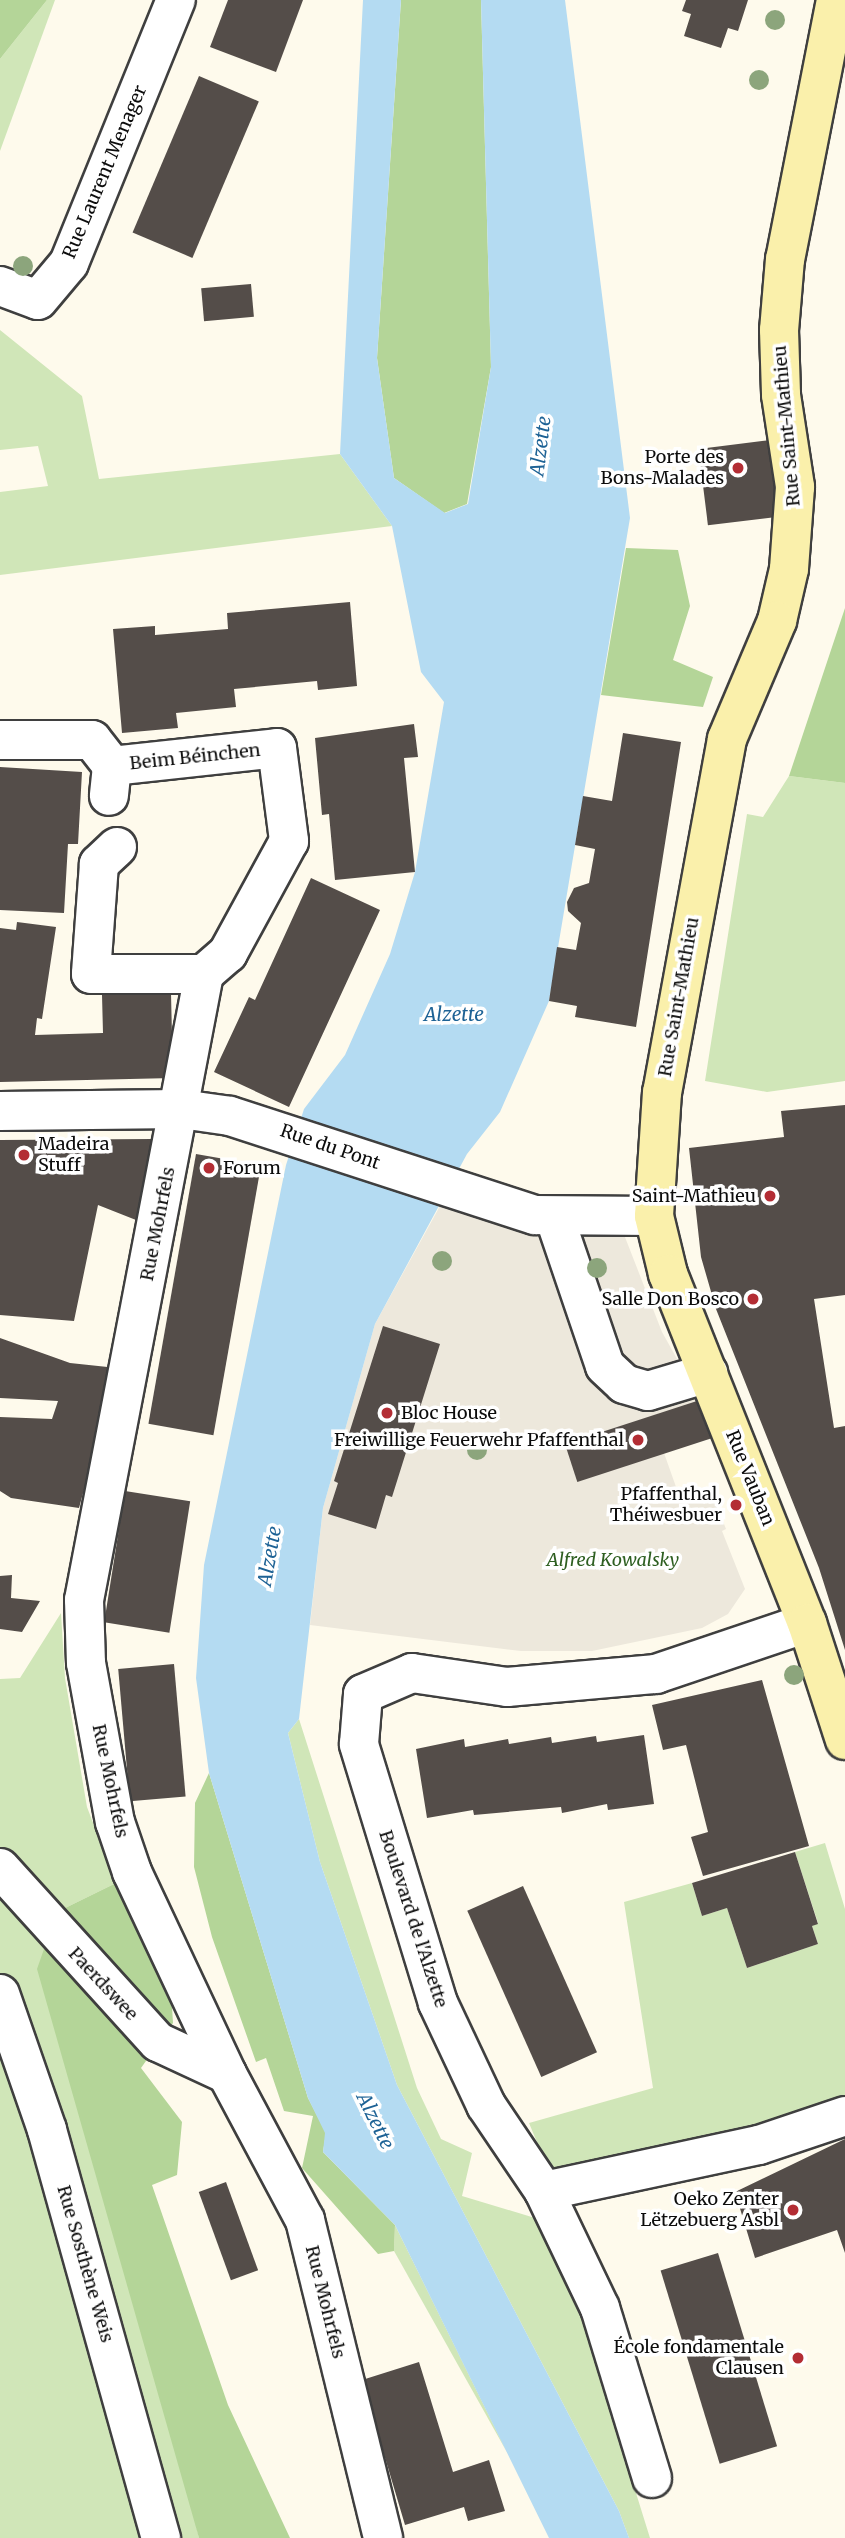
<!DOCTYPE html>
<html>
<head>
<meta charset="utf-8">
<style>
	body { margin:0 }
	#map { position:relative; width:845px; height:2538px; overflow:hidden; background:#fefaec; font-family:Merriweather,serif }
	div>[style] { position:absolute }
	.green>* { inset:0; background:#d0e6b8 }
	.forest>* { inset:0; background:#b4d598 }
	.plaza>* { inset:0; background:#ede8dc }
	.water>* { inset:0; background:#b4dbf2 }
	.building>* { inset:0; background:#544d49; transform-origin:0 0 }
	.roads { filter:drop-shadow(2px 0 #3f3f3f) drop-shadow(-2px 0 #3f3f3f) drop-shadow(0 2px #3f3f3f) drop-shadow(0 -2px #3f3f3f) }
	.street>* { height:38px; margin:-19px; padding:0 19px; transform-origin:19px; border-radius:19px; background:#fff }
	.secondary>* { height:38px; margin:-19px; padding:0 19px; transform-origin:19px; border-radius:19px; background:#faf0ab }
	.trees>* { width:20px; height:20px; margin:-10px; border-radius:50%; background:#8ca57c }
	.dots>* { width:19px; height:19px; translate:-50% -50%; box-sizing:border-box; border:4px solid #fff; border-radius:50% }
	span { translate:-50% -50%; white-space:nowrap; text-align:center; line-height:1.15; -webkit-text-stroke:7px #fff; paint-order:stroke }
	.street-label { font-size:18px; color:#0c0c0c }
	.poi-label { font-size:18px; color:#0c0c0c }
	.right { translate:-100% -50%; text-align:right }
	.left { translate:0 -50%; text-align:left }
	.park-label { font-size:18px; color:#2e5f21; font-style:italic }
	.water-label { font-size:19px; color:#1d6295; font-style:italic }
</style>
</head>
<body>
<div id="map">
	<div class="green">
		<i style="clip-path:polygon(47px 0,55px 0,0 151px,0 59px)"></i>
		<i style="clip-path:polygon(0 330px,82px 396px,99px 479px,340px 454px,392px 526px,0 575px,0 492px,48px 486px,38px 446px,0 450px)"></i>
		<i style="clip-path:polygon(789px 776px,845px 783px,845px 1081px,767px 1092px,705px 1081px,747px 814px,763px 817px)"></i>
		<i style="clip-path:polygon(61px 1613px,65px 1678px,87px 1807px,116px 1883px,57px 1912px,199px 2538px,0 2538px,0 1679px,20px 1678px)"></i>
		<i style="clip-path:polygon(299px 1719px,417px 2088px,441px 2139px,472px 2153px,462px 2196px,535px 2218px,580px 2313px,650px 2538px,629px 2538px,619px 2511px,397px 2085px,320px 1862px,288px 1733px)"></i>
		<i style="clip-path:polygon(825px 1843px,845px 1909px,845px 2105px,549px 2171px,529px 2123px,653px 2088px,624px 1902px,692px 1883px,702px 1916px,727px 1908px,747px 1968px,818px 1944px,812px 1926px,818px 1923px,795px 1852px)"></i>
		<i style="clip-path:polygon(395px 2225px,508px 2454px,394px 2251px)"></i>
	</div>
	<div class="forest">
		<i style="clip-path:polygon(0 0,47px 0,0 59px)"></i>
		<i style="clip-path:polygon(401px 0,481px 0,491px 367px,467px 504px,444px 513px,394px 478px,377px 358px)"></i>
		<i style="clip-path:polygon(626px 548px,678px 550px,690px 606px,673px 660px,713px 677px,703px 707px,601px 695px)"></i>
		<i style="clip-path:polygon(845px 608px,845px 783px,789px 776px)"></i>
		<i style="clip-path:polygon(209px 1773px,308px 2098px,326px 2133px,323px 2152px,395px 2225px,394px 2251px,378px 2254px,302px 2168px,313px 2116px,284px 2111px,266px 2058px,256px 2062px,212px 1937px,194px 1867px,195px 1803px)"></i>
		<i style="clip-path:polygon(116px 1883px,172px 2007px,173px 2023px,141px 2068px,182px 2122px,177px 2175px,152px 2185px,228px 2405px,290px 2538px,199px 2538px,37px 1969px,57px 1912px)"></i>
	</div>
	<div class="plaza">
		<i style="clip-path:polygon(440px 1206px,535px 1233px,623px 1232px,662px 1332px,700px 1400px,664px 1453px,681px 1501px,711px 1491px,726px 1529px,722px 1531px,745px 1589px,728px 1614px,702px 1628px,592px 1651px,521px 1651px,310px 1625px,323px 1508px,375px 1324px)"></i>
	</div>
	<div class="water">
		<i style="clip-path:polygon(363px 0,401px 0,377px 358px,394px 478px,445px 513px,468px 504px,491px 367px,481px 0,565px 0,630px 518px,549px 1001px,500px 1112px,467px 1154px,375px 1324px,323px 1508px,299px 1719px,288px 1733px,320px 1862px,397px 2085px,619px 2511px,629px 2538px,549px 2538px,395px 2225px,323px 2152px,325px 2133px,308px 2098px,209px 1773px,196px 1678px,204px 1565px,286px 1165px,304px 1109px,345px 1055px,390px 954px,415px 872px,444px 702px,421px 672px,392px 526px,340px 454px)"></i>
	</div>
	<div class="building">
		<i style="clip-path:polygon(228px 0,303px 0,276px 72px,210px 47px)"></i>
		<i style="clip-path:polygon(686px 0,748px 0,738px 31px,728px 28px,721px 48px,684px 36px,691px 14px,682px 11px)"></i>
		<i style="left:199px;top:76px;width:65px;height:170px;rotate:23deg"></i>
		<i style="left:251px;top:284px;width:33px;height:50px;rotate:85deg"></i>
		<i style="left:771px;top:440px;width:77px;height:73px;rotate:83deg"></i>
		<i style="clip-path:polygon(350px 602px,357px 686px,318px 690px,317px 681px,234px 689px,236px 707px,176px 713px,178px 728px,122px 733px,113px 629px,155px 626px,155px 635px,228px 629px,227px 613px)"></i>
		<i style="clip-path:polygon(414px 724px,418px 757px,404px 758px,415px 872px,335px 880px,329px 814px,322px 815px,315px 738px)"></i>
		<i style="clip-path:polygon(623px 733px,681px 742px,636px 1027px,575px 1017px,577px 1006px,549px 1001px,557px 947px,576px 950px,581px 923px,568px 911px,567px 902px,574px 888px,589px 883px,595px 849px,575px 845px,583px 796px,612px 801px)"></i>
		<i style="clip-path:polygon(0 767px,82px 772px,78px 844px,68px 844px,64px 913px,0 910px)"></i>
		<i style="clip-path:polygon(311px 878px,380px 910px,289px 1107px,214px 1072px,249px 997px,255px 1000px)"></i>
		<i style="clip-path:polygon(17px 922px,56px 927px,42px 1019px,37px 1018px,35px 1035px,103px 1033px,102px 995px,171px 993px,173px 1078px,0 1082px,0 928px,16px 930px)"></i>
		<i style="clip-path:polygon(845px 1105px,845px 1295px,814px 1299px,834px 1428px,845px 1426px,845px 1650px,819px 1568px,716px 1309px,701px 1257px,689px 1148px,784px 1137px,781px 1111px)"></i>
		<i style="clip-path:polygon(152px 1139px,136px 1220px,98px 1205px,74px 1321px,0 1315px,0 1140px)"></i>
		<i style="left:196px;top:1154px;width:66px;height:274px;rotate:10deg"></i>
		<i style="clip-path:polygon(383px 1326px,440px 1344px,392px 1497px,386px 1495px,376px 1529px,328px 1514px,338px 1483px,334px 1481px)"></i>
		<i style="clip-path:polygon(0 1338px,70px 1363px,117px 1368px,79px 1508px,11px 1498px,0 1491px,0 1417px,52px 1419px,58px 1401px,0 1398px)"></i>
		<i style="left:700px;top:1400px;width:40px;height:142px;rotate:72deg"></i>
		<i style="left:125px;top:1491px;width:66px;height:133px;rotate:9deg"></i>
		<i style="clip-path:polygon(12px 1575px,11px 1598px,40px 1601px,22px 1632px,0 1629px,0 1576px)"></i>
		<i style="left:174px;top:1664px;width:133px;height:56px;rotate:85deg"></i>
		<i style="clip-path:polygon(762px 1680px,809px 1846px,703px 1876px,691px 1837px,708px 1832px,686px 1745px,663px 1750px,652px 1705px)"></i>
		<i style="clip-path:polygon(644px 1735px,654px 1804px,608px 1810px,607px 1804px,562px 1813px,561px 1807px,474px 1815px,473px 1810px,427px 1818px,416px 1749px,464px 1739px,465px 1747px,508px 1739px,509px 1744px,551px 1737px,552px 1743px,596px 1736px,597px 1742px)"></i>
		<i style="clip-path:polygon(795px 1852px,818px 1924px,812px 1926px,818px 1944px,747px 1968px,727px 1908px,702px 1916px,692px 1883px)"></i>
		<i style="left:523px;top:1886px;width:182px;height:61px;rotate:66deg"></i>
		<i style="clip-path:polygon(845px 2139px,845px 2253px,837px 2230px,755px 2258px,735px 2192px)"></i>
		<i style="left:226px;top:2182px;width:94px;height:29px;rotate:70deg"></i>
		<i style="left:718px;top:2253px;width:202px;height:60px;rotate:73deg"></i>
		<i style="clip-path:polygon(419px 2362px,453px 2472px,489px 2460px,505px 2511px,468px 2521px,464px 2507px,405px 2525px,362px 2380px)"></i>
	</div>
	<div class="roads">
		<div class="street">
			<i style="left:0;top:286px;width:40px;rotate:20.2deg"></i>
			<i style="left:38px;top:300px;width:48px;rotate:-50deg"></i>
			<i style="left:69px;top:263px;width:284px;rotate:-67.9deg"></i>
			<i style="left:0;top:740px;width:92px"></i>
			<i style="left:92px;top:740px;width:33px;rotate:52deg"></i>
			<i style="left:112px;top:766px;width:30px;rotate:96deg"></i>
			<i style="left:112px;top:766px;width:166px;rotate:-6.2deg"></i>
			<i style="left:277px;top:748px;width:94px;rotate:82.6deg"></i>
			<i style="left:289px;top:841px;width:128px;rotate:118.6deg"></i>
			<i style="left:228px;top:953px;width:32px;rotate:139deg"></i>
			<i style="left:204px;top:974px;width:637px;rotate:100.85deg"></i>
			<i style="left:84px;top:1600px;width:63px;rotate:88.2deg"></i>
			<i style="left:86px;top:1663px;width:162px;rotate:79.7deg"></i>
			<i style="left:115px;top:1822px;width:53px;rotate:71.2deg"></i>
			<i style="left:132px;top:1872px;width:223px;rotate:64.8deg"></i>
			<i style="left:227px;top:2074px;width:166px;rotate:61.9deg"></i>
			<i style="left:305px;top:2220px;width:327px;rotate:76.2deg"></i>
			<i style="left:117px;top:847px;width:25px;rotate:137deg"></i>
			<i style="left:99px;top:864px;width:110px;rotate:94.2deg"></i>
			<i style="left:91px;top:974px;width:113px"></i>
			<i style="left:0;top:1111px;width:181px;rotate:-0.6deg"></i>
			<i style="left:181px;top:1109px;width:49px;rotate:8.1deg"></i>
			<i style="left:230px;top:1116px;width:321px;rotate:18deg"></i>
			<i style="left:535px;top:1215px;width:119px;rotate:0.5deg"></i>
			<i style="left:554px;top:1216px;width:158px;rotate:71.2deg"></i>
			<i style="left:605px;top:1366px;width:26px;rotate:43deg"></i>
			<i style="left:624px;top:1384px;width:25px;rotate:16deg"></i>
			<i style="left:648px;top:1391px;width:63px;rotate:-16.7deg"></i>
			<i style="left:0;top:1868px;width:235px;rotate:47.8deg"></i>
			<i style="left:158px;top:2042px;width:76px;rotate:24.9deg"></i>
			<i style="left:0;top:1994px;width:144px;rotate:70.9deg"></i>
			<i style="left:47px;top:2130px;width:424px;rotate:74.4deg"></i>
			<i style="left:544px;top:2191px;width:220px;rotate:-12.1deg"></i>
			<i style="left:759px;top:2145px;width:91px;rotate:-18.6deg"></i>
			<i style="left:652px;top:2478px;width:178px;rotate:-107deg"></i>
			<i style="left:600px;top:2308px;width:130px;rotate:-115.6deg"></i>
			<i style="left:544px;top:2191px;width:104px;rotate:-124deg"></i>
			<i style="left:486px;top:2105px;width:113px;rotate:-115.2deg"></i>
			<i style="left:438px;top:2003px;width:271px;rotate:-107deg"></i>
			<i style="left:359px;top:1744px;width:50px;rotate:-85.4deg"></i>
			<i style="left:363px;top:1694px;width:53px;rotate:-23.2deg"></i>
			<i style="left:412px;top:1673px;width:96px;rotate:8.4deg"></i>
			<i style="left:507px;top:1687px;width:150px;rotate:-5deg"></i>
			<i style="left:656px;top:1674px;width:159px;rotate:-18.7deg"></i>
		</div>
		<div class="secondary">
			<i style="left:836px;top:0;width:264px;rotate:101.1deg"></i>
			<i style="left:785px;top:259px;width:71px;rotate:94.8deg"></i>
			<i style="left:779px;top:330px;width:65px;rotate:88.2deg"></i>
			<i style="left:781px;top:395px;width:93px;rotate:81.3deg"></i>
			<i style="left:795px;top:487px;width:82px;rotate:94.2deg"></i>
			<i style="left:789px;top:569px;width:53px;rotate:103deg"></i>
			<i style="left:777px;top:621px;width:128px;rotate:113deg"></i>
			<i style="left:727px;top:739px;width:359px;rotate:100.4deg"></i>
			<i style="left:662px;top:1092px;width:124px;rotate:93.7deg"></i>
			<i style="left:654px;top:1216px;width:60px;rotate:76.4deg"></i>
			<i style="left:668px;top:1274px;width:376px;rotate:68.3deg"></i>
			<i style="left:807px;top:1623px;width:123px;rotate:72deg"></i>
		</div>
	</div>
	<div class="trees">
		<i style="left:775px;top:20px"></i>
		<i style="left:759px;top:80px"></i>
		<i style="left:23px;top:266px"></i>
		<i style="left:442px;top:1261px"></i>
		<i style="left:597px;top:1268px"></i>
		<i style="left:477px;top:1450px"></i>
		<i style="left:794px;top:1675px"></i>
	</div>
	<div class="dots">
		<i style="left:738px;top:468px;background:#b32d34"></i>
		<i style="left:24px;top:1155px;background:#b32d34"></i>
		<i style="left:209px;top:1168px;background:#b32d34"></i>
		<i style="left:770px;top:1196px;background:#b32d34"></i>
		<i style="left:753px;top:1299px;background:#b32d34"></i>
		<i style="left:387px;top:1413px;background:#b32d34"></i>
		<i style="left:638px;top:1440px;background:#b32d34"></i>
		<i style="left:736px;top:1505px;background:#b32d34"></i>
		<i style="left:793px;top:2210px;background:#b32d34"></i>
		<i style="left:798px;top:2358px;background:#b32d34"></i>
	</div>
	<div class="street-label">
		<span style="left:105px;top:172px;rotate:-67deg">Rue Laurent Menager</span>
		<span style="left:787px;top:426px;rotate:-95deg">Rue Saint-Mathieu</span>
		<span style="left:195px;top:757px;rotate:-6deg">Beim Béinchen</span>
		<span style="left:679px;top:997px;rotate:-80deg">Rue Saint-Mathieu</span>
		<span style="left:330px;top:1147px;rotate:19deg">Rue du Pont</span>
		<span style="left:158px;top:1224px;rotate:-79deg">Rue Mohrfels</span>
		<span style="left:750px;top:1478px;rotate:68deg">Rue Vauban</span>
		<span style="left:110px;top:1781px;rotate:78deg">Rue Mohrfels</span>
		<span style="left:413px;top:1919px;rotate:72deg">Boulevard de l'Alzette</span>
		<span style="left:103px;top:1984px;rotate:47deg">Paerdswee</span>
		<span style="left:85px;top:2264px;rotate:74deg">Rue Sosthène Weis</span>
		<span style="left:325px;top:2302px;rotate:76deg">Rue Mohrfels</span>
	</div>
	<div class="poi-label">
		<span class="right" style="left:724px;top:468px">Porte des<br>Bons-Malades</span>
		<span class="left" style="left:38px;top:1155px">Madeira<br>Stuff</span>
		<span class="left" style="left:223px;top:1168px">Forum</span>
		<span class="right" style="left:756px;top:1196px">Saint-Mathieu</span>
		<span class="right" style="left:739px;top:1299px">Salle Don Bosco</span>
		<span class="left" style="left:401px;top:1413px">Bloc House</span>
		<span class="right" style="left:624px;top:1440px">Freiwillige Feuerwehr Pfaffenthal</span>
		<span class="right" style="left:722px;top:1505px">Pfaffenthal,<br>Théiwesbuer</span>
		<span class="right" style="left:779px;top:2210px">Oeko Zenter<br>Lëtzebuerg Asbl</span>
		<span class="right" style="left:784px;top:2358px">École fondamentale<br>Clausen</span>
	</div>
	<div class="park-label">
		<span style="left:613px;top:1560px">Alfred Kowalsky</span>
	</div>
	<div class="water-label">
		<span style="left:541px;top:446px;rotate:-83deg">Alzette</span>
		<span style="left:454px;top:1015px">Alzette</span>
		<span style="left:270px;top:1556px;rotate:-80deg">Alzette</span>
		<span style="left:375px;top:2121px;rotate:64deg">Alzette</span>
	</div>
</div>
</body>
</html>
